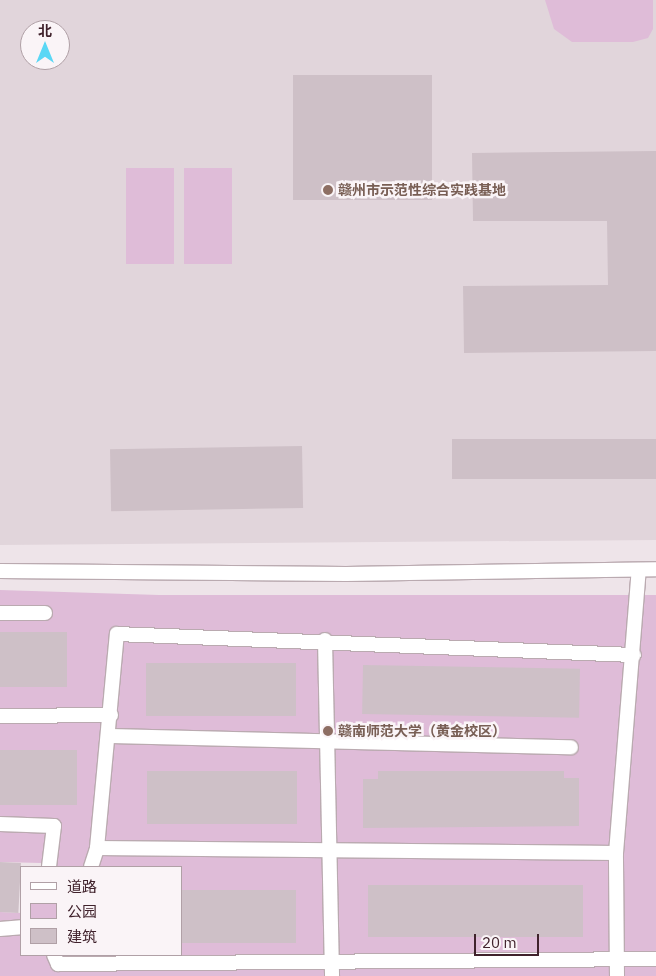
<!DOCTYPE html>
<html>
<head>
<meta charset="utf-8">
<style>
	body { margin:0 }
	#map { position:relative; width:656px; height:976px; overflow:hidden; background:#eee4e9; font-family:"IBM Plex Sans","Noto Sans SC",sans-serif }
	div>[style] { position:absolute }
	.built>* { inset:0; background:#e1d5db }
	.green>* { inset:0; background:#dfbcd8; transform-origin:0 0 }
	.building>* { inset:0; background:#cec0c7; transform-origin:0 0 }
	.roads { filter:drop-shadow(1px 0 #baaab0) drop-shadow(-1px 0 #baaab0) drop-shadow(0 1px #baaab0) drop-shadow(0 -1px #baaab0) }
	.minor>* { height:14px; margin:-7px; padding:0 7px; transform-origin:7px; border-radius:7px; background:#fff }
	.dots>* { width:14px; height:14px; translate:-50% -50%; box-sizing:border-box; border:2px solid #faf4f7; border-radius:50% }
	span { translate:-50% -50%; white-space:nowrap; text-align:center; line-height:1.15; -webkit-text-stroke:5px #faf4f7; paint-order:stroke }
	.education-label { font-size:14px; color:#785e54; font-weight:700 }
	.left { translate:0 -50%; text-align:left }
	.legend { position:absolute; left:20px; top:866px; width:162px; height:90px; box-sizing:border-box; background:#faf4f7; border:1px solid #b0a0a6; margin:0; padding:6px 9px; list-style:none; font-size:15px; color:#40222c }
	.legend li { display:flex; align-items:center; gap:10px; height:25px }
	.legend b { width:25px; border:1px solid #b0a0a6 }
	.north { position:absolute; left:20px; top:20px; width:50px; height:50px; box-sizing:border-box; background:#faf4f7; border:1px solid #b0a0a6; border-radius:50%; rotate:0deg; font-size:14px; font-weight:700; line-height:20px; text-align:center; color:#40222c }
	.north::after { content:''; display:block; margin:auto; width:18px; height:22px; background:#5ad7f5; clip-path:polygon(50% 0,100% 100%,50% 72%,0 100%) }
	.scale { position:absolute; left:474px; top:934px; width:65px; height:22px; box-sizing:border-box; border:2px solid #40222c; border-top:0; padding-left:6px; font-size:15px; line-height:18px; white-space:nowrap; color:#40222c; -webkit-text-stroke:4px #faf4f7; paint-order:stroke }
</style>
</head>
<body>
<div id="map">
	<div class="built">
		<i style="clip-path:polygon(evenodd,0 0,656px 0,656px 540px,0 545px,0 0,30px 30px,60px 30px,60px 60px,30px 60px,30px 30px)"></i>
	</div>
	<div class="green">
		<i style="clip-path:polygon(545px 0,653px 0,653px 29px,648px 38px,633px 42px,572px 42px,554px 29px)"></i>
		<i style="left:126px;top:168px;width:48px;height:96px"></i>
		<i style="left:232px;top:168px;width:96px;height:48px;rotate:90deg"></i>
		<i style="clip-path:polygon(0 590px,159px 595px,656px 595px,656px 976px,0 976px,0 912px,21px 913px,21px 955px,181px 955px,181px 867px,42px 867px,41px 863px,0 862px,0 805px,77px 805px,77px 750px,0 750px)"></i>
	</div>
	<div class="building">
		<i style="left:293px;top:75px;width:139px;height:125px"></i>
		<i style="clip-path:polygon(656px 151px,656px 351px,464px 353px,463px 286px,608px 285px,607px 221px,473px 221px,472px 153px)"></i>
		<i style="left:656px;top:439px;width:40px;height:204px;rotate:90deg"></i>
		<i style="left:302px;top:446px;width:62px;height:192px;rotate:89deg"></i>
		<i style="left:0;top:632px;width:67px;height:55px"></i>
		<i style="left:146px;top:663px;width:150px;height:53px"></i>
		<i style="left:363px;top:665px;width:217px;height:49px;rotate:1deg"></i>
		<i style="left:0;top:750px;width:77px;height:55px"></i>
		<i style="left:147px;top:771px;width:150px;height:53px"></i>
		<i style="clip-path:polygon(378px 771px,564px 771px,564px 778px,579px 778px,579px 826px,363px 828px,363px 779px,378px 779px)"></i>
		<i style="left:0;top:862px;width:21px;height:50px;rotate:3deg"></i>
		<i style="left:583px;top:885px;width:52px;height:215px;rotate:90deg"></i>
		<i style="left:181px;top:890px;width:115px;height:53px"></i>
	</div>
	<div class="roads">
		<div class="minor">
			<i style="left:0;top:571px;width:346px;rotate:0.5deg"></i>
			<i style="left:346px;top:574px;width:310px;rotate:-0.9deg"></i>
			<i style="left:0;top:613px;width:45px"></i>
			<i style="left:325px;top:640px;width:336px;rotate:88.8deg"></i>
			<i style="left:0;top:716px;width:111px;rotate:-0.5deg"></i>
			<i style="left:108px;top:736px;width:463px;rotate:1.4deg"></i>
			<i style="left:0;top:824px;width:54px;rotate:2.1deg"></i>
			<i style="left:54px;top:826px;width:41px;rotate:97deg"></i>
			<i style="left:97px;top:848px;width:519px;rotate:0.55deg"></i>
			<i style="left:91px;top:867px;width:20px;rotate:-72deg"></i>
			<i style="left:97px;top:848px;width:215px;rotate:-84.7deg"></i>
			<i style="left:117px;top:634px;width:517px;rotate:2.33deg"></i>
			<i style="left:0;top:929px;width:21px;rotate:-5deg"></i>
			<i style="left:54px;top:955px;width:10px;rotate:66deg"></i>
			<i style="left:58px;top:964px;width:598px;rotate:-0.48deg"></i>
			<i style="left:617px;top:976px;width:123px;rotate:-90.5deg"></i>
			<i style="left:616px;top:853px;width:284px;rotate:-85.4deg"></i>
		</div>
	</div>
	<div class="dots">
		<i style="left:328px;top:190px;background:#8d6e63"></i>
		<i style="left:328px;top:731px;background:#8d6e63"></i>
	</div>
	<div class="education-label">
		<span class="left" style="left:338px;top:190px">赣州市示范性综合实践基地</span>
		<span class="left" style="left:338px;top:731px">赣南师范大学（黄金校区）</span>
	</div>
	<ul class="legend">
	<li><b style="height:6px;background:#fff"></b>道路</li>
	<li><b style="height:14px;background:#dfbcd8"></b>公园</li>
	<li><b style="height:14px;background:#cec0c7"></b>建筑</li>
	</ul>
	<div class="north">北</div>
	<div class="scale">20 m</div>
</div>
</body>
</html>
